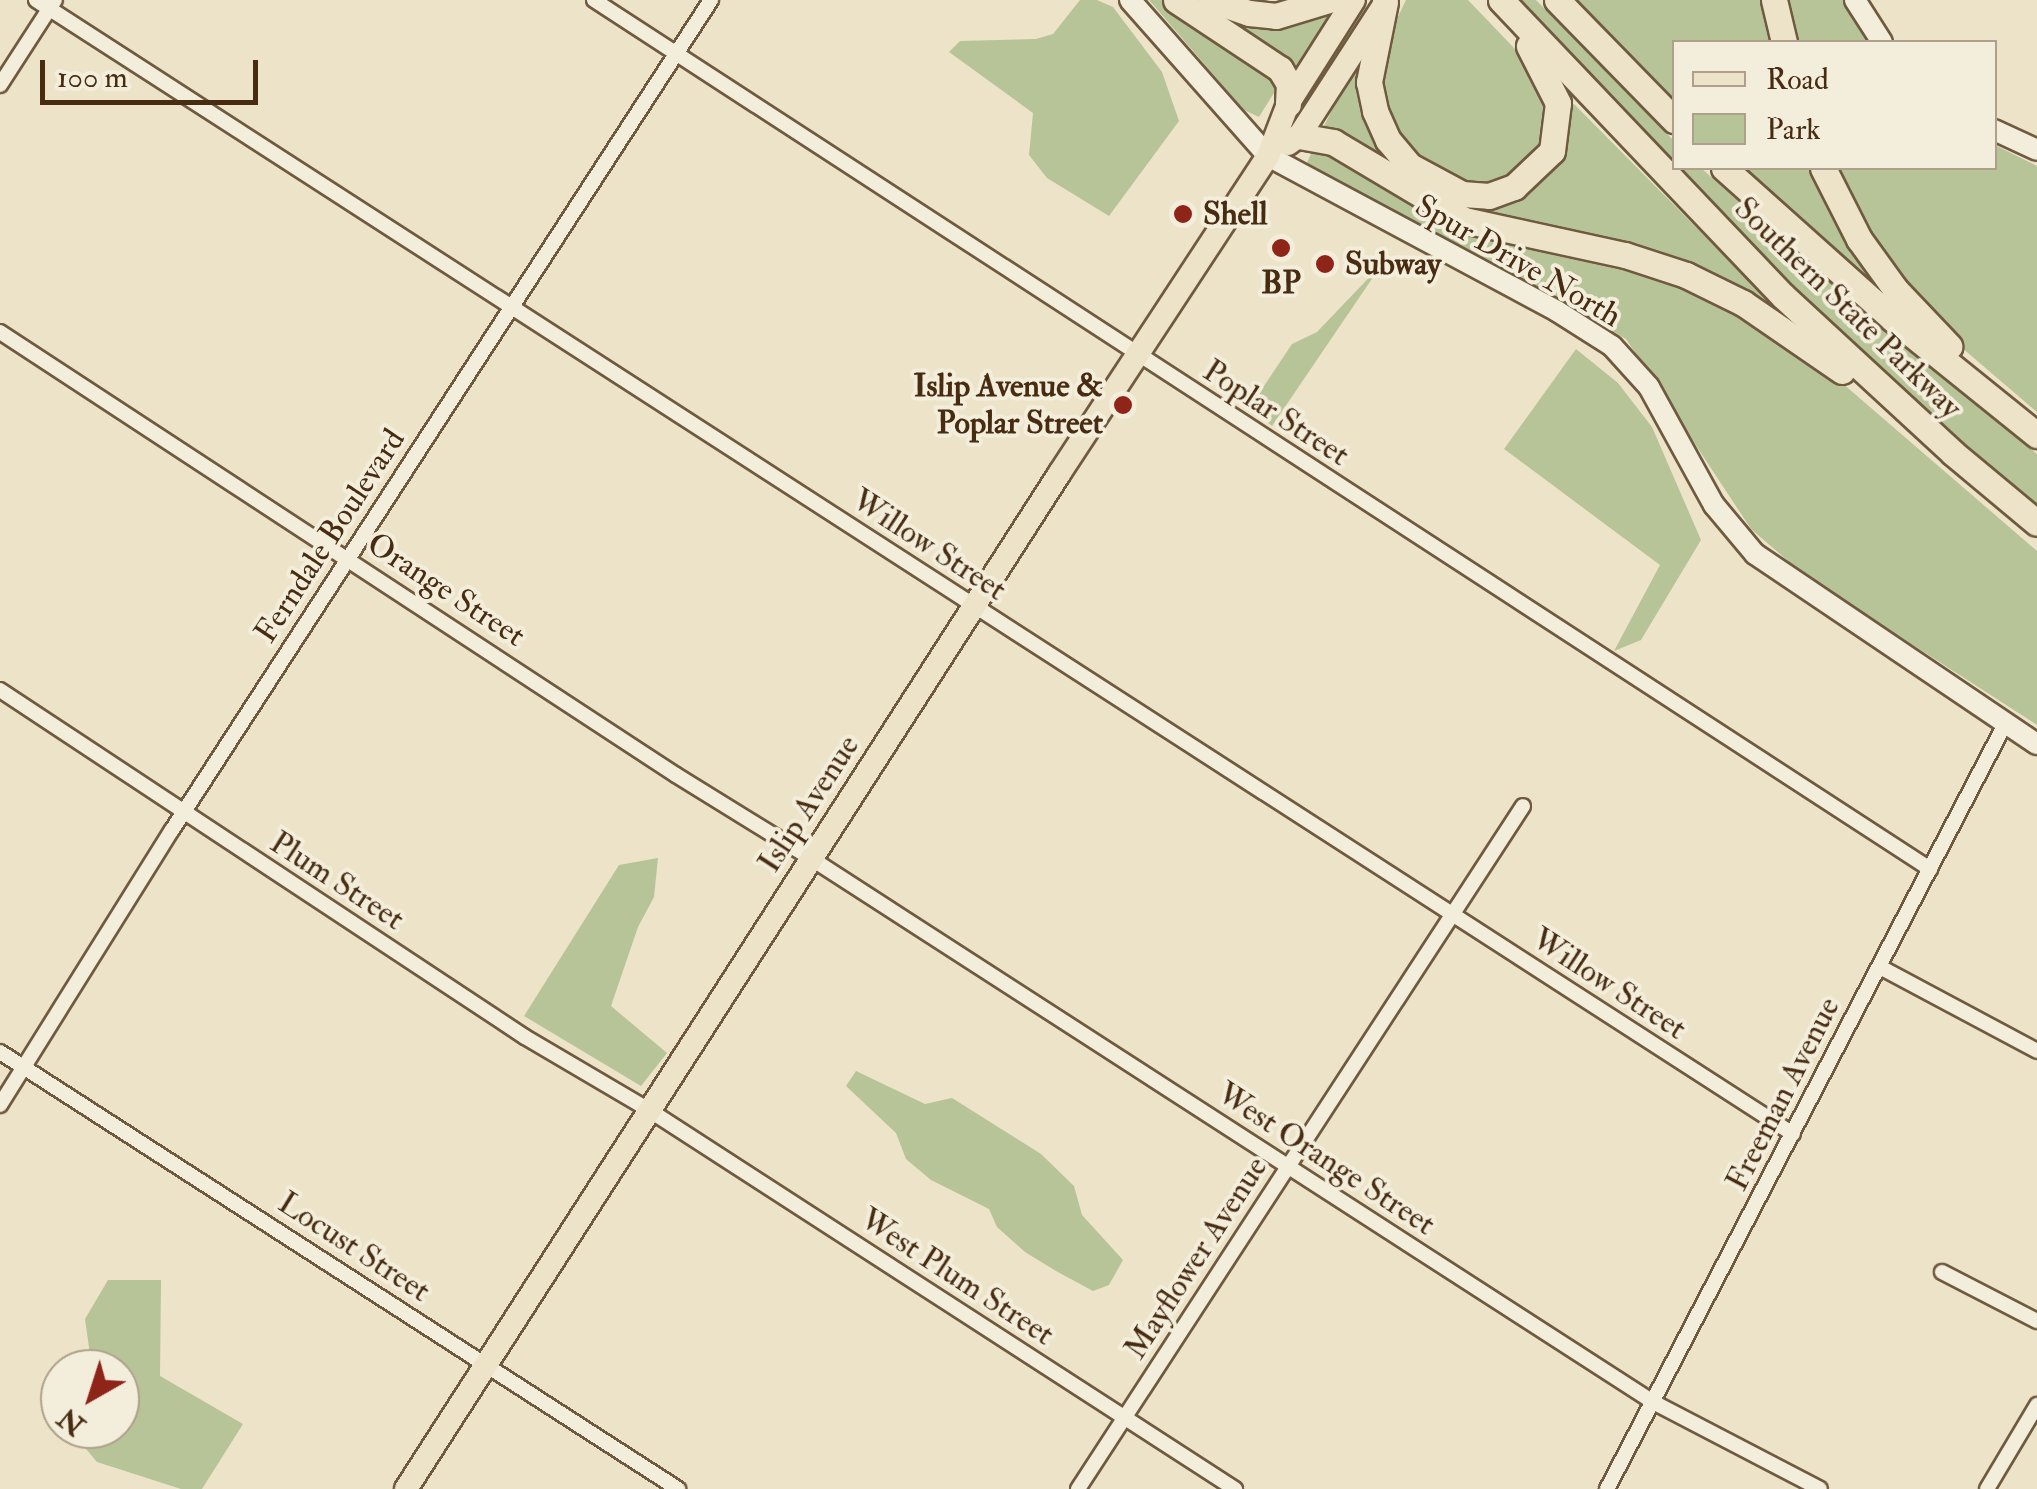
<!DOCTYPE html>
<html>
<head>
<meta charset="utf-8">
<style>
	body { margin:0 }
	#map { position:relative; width:2037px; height:1489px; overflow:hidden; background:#ece3c8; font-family:"IM FELL Double Pica",serif }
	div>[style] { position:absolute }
	.green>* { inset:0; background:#b7c497 }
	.roads { filter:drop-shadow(2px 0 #705a3f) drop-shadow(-2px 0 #705a3f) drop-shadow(0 2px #705a3f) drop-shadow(0 -2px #705a3f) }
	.street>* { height:14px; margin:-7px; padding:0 7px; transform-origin:7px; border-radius:7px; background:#f3eddb }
	.secondary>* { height:20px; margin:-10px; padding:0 10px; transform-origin:10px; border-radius:10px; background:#f3eddb }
	.primary>* { height:22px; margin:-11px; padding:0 11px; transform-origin:11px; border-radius:11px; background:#ece3c8 }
	.highway>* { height:25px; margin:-12.5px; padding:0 12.5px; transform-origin:12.5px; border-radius:12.5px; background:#ece3c8 }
	.dots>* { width:28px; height:28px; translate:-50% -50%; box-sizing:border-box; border:5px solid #f3eddb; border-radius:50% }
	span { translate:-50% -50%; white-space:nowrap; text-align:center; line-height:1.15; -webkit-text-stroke:8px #f3eddb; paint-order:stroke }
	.poi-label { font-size:32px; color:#472c11; font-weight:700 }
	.left { translate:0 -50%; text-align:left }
	.right { translate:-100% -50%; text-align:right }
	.street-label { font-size:32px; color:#472c11 }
	.legend { position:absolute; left:1672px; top:40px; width:325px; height:130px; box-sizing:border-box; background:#f3eddb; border:2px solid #aea08a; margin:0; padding:12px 18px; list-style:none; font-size:30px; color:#472c11 }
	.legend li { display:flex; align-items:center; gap:20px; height:50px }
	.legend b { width:50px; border:2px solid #aea08a }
	.north { position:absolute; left:40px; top:1349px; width:100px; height:100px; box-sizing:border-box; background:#f3eddb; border:2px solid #aea08a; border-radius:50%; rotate:219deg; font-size:28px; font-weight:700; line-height:40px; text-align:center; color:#472c11 }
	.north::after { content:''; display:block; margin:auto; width:35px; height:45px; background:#8f2418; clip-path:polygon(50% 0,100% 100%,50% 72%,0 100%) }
	.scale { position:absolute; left:40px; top:60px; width:218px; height:45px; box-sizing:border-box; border:5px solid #472c11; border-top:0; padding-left:12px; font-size:30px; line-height:35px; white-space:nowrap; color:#472c11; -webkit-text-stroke:8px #f3eddb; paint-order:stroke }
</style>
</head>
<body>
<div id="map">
	<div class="green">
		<i style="clip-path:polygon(1080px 0,1097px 0,1113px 7px,1162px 72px,1179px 121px,1109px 216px,1047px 178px,1029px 155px,1033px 113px,949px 52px,960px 41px,1036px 39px,1053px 34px)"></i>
		<i style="clip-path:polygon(1149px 0,1165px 0,1280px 83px,1259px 117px,1244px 110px)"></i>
		<i style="clip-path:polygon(1194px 0,1324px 11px,1329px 20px,1301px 74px,1290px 73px)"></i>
		<i style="clip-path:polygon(1406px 0,1468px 0,1536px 71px,1551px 102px,1542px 158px,1489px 191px,1411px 161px,1388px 124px,1377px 61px)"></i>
		<i style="clip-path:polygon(1514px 0,1536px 0,1674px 141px,1674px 168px,1701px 168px,1885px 332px,2037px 454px,2037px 509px,1867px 357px,1706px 202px)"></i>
		<i style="clip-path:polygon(1579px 0,1768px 0,1777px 42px,1674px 42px,1674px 105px,1575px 4px)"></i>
		<i style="clip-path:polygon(1782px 0,1845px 0,1868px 42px,1792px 42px)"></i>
		<i style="clip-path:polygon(1374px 26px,1378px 138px,1493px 205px,1526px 195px,1554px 169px,1566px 137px,1567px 107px,1574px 104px,1770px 302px,1763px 309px,1487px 221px,1322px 130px)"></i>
		<i style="clip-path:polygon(1316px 143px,1425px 212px,1496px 238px,1595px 258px,1681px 282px,1761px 322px,1827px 370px,2037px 551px,2037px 725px,1803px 574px,1751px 529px,1626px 339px,1493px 262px,1306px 165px)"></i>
		<i style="clip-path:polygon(1995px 145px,2037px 166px,2037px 412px,1947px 335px,1890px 269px,1832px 168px,1994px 168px)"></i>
		<i style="clip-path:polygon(1740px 168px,1815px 168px,1873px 272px,1867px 279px)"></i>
		<i style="clip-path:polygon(1382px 264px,1272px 426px,1250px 407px,1292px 344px,1317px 332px)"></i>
		<i style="clip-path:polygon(1576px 349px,1618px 383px,1652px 427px,1701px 540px,1641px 640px,1614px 651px,1660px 565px,1504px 449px)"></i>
		<i style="clip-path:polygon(658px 858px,654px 897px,638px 927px,611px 1006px,667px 1053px,641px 1086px,524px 1016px,619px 865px)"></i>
		<i style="clip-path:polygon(856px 1071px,925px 1104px,952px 1098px,1041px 1154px,1074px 1186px,1082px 1215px,1123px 1260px,1109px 1285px,1093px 1291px,1056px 1271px,1025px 1252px,997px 1227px,989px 1209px,931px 1180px,906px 1159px,896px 1133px,846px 1086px)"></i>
		<i style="clip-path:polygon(108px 1280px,161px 1280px,160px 1376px,243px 1424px,202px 1489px,181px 1489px,97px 1462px,81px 1443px,77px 1429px,120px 1429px,120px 1369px,92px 1369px,85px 1319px)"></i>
	</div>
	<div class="roads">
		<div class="street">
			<i style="left:36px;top:0;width:2091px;rotate:32.84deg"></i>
			<i style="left:594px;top:0;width:1594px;rotate:33.04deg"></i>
			<i style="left:0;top:85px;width:101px;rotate:-57.1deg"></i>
			<i style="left:0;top:332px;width:808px;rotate:33.24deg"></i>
			<i style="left:676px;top:775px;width:160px;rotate:31.7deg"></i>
			<i style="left:812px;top:859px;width:1001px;rotate:32.85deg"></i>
			<i style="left:1653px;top:1402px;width:188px;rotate:27.5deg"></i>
			<i style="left:0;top:690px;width:629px;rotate:33.46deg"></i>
			<i style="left:525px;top:1037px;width:144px;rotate:30.5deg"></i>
			<i style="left:649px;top:1110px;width:698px;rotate:32.89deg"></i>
			<i style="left:1880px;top:967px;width:178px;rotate:28.1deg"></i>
			<i style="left:0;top:1052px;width:807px;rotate:32.8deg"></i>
			<i style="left:0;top:1105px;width:324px;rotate:-58deg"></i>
			<i style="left:172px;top:830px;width:990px;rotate:-57deg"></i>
			<i style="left:1942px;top:1272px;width:107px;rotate:27.3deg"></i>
			<i style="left:1078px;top:1489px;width:815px;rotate:-56.91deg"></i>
			<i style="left:1607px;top:1489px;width:862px;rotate:-62.51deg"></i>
			<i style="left:1987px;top:1489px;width:98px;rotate:-59.2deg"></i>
		</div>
		<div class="secondary">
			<i style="left:1130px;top:0;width:208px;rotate:48.5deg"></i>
			<i style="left:1268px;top:156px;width:328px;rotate:28.2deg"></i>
			<i style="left:1557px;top:311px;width:65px;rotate:32.5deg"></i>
			<i style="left:1612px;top:346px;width:55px;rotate:47.9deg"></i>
			<i style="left:1649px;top:387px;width:135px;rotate:61.2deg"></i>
			<i style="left:1714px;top:505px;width:64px;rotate:50.1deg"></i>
			<i style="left:1755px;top:554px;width:340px;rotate:34deg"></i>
			<i style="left:1855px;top:0;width:50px;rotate:57.3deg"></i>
			<i style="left:1994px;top:130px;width:47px;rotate:24.9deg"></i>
		</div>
		<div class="primary">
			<i style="left:1288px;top:144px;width:14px;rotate:-36deg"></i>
			<i style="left:1299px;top:136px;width:155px;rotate:-57.1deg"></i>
			<i style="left:406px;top:1489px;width:1207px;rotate:-57.24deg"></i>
			<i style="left:1059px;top:474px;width:381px;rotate:-56.7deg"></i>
			<i style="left:1268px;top:156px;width:56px;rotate:-69deg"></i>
			<i style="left:1288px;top:104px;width:123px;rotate:-57.6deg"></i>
		</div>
		<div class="highway">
			<i style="left:1176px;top:0;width:125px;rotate:33.6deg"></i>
			<i style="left:1280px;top:69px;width:17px;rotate:59deg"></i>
			<i style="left:1289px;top:84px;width:20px;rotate:93deg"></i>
			<i style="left:1211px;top:0;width:40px;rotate:18.9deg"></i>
			<i style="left:1249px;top:13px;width:27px;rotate:6deg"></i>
			<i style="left:1276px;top:16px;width:55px;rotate:-16.8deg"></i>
			<i style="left:1501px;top:0;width:409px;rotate:46.4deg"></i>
			<i style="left:1783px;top:296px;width:231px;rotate:42.7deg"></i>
			<i style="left:1953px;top:453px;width:109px;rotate:39.8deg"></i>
			<i style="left:1557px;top:0;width:168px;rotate:45.7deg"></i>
			<i style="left:1774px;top:0;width:43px;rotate:76.6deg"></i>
			<i style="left:1385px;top:2px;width:82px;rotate:101.3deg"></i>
			<i style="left:1369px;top:82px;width:30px;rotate:78deg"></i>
			<i style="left:1375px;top:111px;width:32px;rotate:66deg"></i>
			<i style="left:1388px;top:140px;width:34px;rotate:50deg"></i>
			<i style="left:1410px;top:166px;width:59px;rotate:28.3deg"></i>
			<i style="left:1462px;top:194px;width:27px;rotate:4deg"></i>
			<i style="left:1489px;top:196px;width:27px;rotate:-20deg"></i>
			<i style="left:1514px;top:187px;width:52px;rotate:-43.5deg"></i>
			<i style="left:1552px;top:151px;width:48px;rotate:-82.9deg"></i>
			<i style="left:1558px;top:103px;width:64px;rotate:-117deg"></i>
			<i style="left:1299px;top:136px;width:35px;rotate:10deg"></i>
			<i style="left:1333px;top:142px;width:152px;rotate:30.8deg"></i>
			<i style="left:1464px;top:220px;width:165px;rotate:12.3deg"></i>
			<i style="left:1625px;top:255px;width:64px;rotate:18.2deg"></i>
			<i style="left:1686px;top:275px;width:64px;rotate:26.2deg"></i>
			<i style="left:1743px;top:303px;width:120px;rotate:34.5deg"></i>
			<i style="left:1724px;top:168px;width:227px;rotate:41.8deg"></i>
			<i style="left:1893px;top:319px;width:185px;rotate:38.9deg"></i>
			<i style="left:1823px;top:168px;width:80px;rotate:63.1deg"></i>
			<i style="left:1859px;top:239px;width:62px;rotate:54.2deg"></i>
			<i style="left:1895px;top:289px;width:79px;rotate:46.5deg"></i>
		</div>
	</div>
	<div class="dots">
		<i style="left:1183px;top:214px;background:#8f2418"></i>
		<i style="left:1281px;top:248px;background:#8f2418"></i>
		<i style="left:1325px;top:264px;background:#8f2418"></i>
		<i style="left:1123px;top:405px;background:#8f2418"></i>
	</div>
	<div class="poi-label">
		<span class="left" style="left:1203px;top:214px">Shell</span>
		<span class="left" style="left:1345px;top:264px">Subway</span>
		<span style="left:1281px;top:283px">BP</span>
		<span class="right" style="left:1103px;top:405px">Islip Avenue &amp;<br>Poplar Street</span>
	</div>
	<div class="street-label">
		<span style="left:1518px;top:261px;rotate:30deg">Spur Drive North</span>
		<span style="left:1848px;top:308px;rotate:44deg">Southern State Parkway</span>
		<span style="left:1276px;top:413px;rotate:33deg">Poplar Street</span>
		<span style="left:330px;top:536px;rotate:-57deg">Ferndale Boulevard</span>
		<span style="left:929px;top:545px;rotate:33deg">Willow Street</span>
		<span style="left:446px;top:590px;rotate:33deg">Orange Street</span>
		<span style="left:809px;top:804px;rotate:-57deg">Islip Avenue</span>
		<span style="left:337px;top:881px;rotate:33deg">Plum Street</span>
		<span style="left:1609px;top:984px;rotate:33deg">Willow Street</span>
		<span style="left:1783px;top:1094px;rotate:-63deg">Freeman Avenue</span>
		<span style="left:1326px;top:1159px;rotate:33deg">West Orange Street</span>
		<span style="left:354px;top:1247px;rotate:33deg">Locust Street</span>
		<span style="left:1196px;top:1258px;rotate:-57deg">Mayflower Avenue</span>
		<span style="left:957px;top:1277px;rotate:33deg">West Plum Street</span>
	</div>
	<ul class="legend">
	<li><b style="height:12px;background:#ece3c8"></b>Road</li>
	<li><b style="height:28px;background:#b7c497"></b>Park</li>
	</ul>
	<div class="north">N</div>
	<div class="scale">100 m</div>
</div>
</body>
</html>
